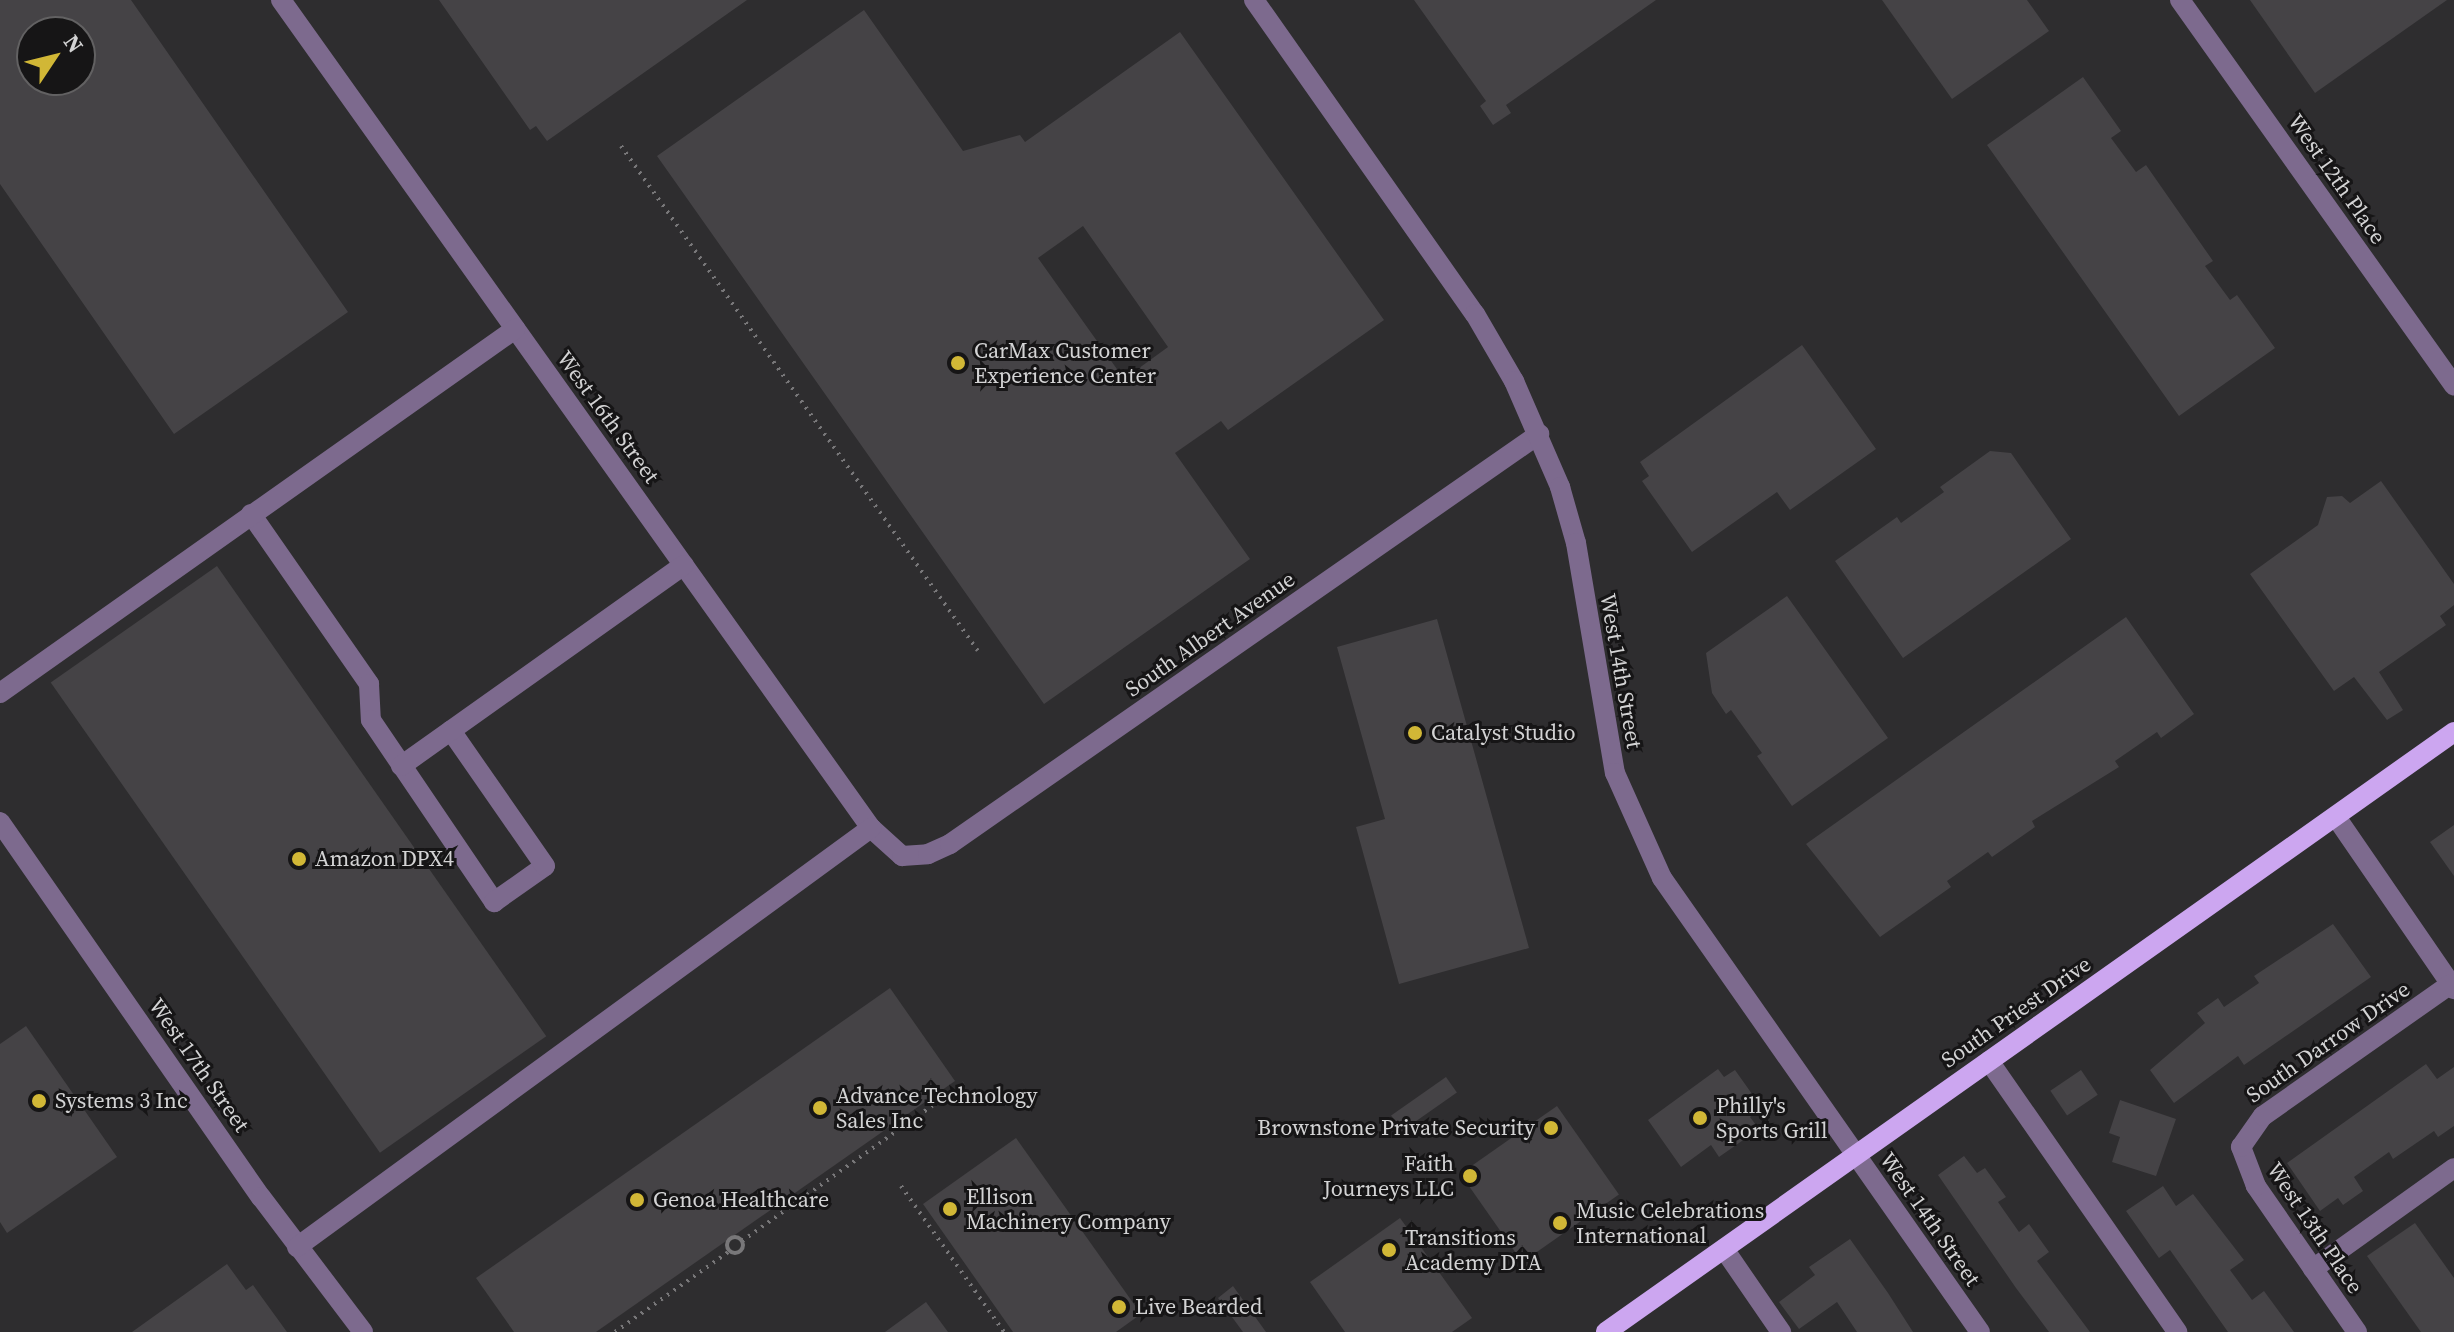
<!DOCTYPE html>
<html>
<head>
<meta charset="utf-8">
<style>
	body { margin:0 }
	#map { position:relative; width:2454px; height:1332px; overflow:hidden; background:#2e2d2f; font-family:"Source Serif 4",serif }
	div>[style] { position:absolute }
	.building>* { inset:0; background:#454346; transform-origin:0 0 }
	.path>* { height:4px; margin-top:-2px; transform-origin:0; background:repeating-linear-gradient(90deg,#787779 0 2px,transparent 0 8px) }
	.path>.ring { margin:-2px; padding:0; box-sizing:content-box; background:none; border:4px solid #787779; border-radius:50% }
	.minor>* { height:20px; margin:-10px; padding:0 10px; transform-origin:10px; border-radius:10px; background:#7d6a8e }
	.major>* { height:20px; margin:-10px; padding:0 10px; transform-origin:10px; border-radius:10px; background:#cca6f0 }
	.dots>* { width:22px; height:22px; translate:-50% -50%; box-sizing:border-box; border:4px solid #161516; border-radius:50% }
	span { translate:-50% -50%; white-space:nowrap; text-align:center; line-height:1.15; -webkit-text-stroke:6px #161516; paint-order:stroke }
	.street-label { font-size:22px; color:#d3d3d4 }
	.poi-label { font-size:22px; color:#d3d3d4 }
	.left { translate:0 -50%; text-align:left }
	.right { translate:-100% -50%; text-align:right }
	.north { position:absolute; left:16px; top:16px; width:80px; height:80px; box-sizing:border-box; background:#161516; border:2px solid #626162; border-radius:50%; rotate:55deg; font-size:22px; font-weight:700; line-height:32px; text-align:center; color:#d3d3d4 }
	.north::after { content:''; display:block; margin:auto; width:28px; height:36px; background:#d1b736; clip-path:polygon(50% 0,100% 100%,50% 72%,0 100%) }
</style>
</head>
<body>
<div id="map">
	<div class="building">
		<i style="clip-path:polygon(evenodd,0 0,131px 0,348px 312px,174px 434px,0 184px,0 0,32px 32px,80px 32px,80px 80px,32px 80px,32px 32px)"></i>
		<i style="clip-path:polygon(439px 0,747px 0,547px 141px,536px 126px,530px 130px)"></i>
		<i style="clip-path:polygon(1414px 0,1656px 0,1506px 105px,1511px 113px,1493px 125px,1480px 106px,1486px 101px)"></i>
		<i style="clip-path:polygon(1882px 0,2027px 0,2049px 31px,1952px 99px)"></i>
		<i style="clip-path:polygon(2250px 0,2447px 0,2315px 93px)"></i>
		<i style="clip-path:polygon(evenodd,864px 10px,963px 151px,1020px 135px,1025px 142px,1180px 32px,1384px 320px,1228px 430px,1221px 421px,1175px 453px,1250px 559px,1044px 704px,657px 156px,864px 10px,1083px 226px,1168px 347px,1124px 379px,1038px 258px,1083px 226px)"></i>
		<i style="clip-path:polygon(2083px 77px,2121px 131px,2111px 138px,2136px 172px,2146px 165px,2213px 261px,2205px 266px,2230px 300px,2237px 295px,2275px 348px,2179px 416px,1987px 145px)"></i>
		<i style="clip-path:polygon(1802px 345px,1876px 449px,1790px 510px,1777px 492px,1692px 552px,1642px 481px,1649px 476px,1640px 462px)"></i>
		<i style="clip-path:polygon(1990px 451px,2011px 453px,2071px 539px,1903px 658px,1835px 561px,1897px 517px,1901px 523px,1944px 492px,1940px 487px)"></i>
		<i style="clip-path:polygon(2381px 481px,2454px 584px,2454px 605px,2440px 616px,2446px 625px,2379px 672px,2403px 710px,2387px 720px,2354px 677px,2334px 691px,2250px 574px,2318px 525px,2327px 497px,2342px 496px,2350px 503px)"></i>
		<i style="left:217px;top:566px;width:574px;height:203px;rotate:55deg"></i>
		<i style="clip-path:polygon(1787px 596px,1888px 738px,1792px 806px,1757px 756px,1762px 753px,1731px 710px,1726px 714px,1712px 693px,1706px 653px)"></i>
		<i style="clip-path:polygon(2126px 617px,2194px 714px,2161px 738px,2157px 732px,2115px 761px,2119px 767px,2032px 821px,2035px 827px,1992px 857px,1988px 852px,1947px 881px,1951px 887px,1880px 937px,1806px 844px)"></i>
		<i style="clip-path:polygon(1437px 619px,1529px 948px,1399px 984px,1356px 827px,1385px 819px,1337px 647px)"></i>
		<i style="clip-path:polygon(2454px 825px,2454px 876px,2430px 842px)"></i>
		<i style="clip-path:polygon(2333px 924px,2371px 977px,2244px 1065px,2238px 1056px,2174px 1103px,2150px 1070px,2205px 1023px,2197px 1013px,2218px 998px,2224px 1007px,2259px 983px,2254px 976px)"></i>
		<i style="clip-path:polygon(890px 988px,955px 1081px,596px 1332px,514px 1332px,476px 1278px)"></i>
		<i style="clip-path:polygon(26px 1026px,117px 1157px,7px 1233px,0 1222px,0 1044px)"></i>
		<i style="clip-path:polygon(2426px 1064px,2437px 1079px,2454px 1067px,2454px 1126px,2438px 1137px,2434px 1131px,2393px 1159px,2389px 1152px,2354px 1177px,2363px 1191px,2343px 1205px,2338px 1198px,2320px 1211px,2287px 1163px)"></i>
		<i style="clip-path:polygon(1718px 1069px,1724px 1077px,1735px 1070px,1762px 1108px,1750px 1117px,1759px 1129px,1719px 1157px,1711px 1145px,1681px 1167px,1648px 1120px)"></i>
		<i style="left:2081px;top:1070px;width:30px;height:37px;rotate:56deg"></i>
		<i style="left:1446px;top:1077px;width:19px;height:67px;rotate:55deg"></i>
		<i style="clip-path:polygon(2120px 1100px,2176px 1119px,2156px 1176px,2112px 1162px,2120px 1137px,2109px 1133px)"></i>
		<i style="left:1557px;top:1106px;width:108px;height:118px;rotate:55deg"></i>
		<i style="clip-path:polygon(1016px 1138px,1141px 1314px,1116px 1332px,1013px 1332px,923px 1204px)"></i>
		<i style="clip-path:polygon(1964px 1156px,1977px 1173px,1985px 1168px,2006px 1197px,1998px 1202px,2019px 1232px,2029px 1224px,2049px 1252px,2037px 1261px,2090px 1332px,2049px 1332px,2016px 1288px,1938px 1175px)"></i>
		<i style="clip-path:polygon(2163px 1186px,2176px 1206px,2193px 1194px,2244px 1260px,2230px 1270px,2252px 1300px,2264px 1291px,2294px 1332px,2228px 1332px,2170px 1250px,2159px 1258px,2126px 1211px)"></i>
		<i style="clip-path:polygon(1400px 1218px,1472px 1318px,1452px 1332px,1345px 1332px,1310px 1282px)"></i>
		<i style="clip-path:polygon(2415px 1223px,2454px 1278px,2454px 1332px,2421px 1332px,2367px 1256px)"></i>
		<i style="clip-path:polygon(1850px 1239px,1888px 1293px,1913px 1332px,1857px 1332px,1837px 1302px,1799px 1329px,1779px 1302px,1815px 1275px,1809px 1267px)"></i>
		<i style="clip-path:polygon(227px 1264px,246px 1290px,253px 1285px,287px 1332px,132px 1332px)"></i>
		<i style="clip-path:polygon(1233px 1286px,1266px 1332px,1243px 1332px,1218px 1298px)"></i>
		<i style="clip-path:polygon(926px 1302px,948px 1332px,885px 1332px)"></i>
	</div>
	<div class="path">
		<i style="left:621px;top:146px;width:618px;rotate:54.74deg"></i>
		<i style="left:901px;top:1186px;width:179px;rotate:54.8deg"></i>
		<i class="ring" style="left:727px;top:1237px;width:12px;height:12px"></i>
		<i style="left:742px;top:1241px;width:272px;rotate:-35.4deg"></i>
		<i style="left:615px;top:1332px;width:141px;rotate:-35.2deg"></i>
	</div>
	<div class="minor">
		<i style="left:281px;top:0;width:1017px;rotate:54.53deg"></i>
		<i style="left:871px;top:828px;width:42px;rotate:42.1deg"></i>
		<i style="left:902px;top:856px;width:26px;rotate:-4deg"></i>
		<i style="left:928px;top:854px;width:24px;rotate:-24deg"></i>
		<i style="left:950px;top:844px;width:718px;rotate:-34.84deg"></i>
		<i style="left:1254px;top:0;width:384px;rotate:54.9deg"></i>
		<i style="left:1475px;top:314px;width:78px;rotate:59.8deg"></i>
		<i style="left:1514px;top:381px;width:116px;rotate:66.5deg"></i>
		<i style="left:1560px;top:487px;width:58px;rotate:74.1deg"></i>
		<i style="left:1576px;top:543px;width:233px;rotate:80.4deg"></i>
		<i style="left:1615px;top:773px;width:115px;rotate:65.9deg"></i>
		<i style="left:1662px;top:878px;width:554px;rotate:54.99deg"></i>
		<i style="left:2180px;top:0;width:473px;rotate:54.6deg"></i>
		<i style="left:251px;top:514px;width:207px;rotate:55.2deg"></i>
		<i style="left:369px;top:684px;width:36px;rotate:87deg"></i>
		<i style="left:371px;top:720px;width:220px;rotate:55.9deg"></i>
		<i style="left:494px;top:902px;width:62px;rotate:-35.2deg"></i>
		<i style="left:545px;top:866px;width:165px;rotate:-124.8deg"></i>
		<i style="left:0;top:693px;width:631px;rotate:-35.25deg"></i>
		<i style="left:401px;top:766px;width:347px;rotate:-35.4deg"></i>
		<i style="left:2336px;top:817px;width:209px;rotate:55.5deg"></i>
		<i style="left:0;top:822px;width:457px;rotate:55.2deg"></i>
		<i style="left:261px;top:1197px;width:169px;rotate:52.9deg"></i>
		<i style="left:1989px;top:1061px;width:330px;rotate:55.2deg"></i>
		<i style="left:297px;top:1247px;width:711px;rotate:-36.13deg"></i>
		<i style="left:1724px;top:1249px;width:101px;rotate:55.5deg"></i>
		<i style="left:2313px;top:1269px;width:173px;rotate:-35.6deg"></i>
		<i style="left:2357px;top:1332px;width:178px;rotate:-124.7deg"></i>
		<i style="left:2256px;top:1186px;width:42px;rotate:-111deg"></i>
		<i style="left:2241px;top:1147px;width:38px;rotate:-55deg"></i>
		<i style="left:2263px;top:1116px;width:230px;rotate:-35.1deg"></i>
	</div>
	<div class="major">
		<i style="left:1606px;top:1332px;width:1039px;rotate:-35.28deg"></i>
	</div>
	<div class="dots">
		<i style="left:958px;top:363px;background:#d1b736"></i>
		<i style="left:1415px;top:733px;background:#d1b736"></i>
		<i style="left:299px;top:859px;background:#d1b736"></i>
		<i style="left:39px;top:1101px;background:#d1b736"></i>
		<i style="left:820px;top:1108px;background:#d1b736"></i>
		<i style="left:1700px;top:1118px;background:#d1b736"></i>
		<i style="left:1551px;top:1128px;background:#d1b736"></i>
		<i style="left:1470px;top:1176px;background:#d1b736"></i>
		<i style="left:637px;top:1200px;background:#d1b736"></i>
		<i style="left:950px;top:1209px;background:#d1b736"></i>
		<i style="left:1560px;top:1223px;background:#d1b736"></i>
		<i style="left:1389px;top:1250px;background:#d1b736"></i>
		<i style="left:1119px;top:1307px;background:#d1b736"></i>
	</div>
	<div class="street-label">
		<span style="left:2337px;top:179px;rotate:55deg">West 12th Place</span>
		<span style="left:608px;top:417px;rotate:54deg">West 16th Street</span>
		<span style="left:1210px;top:634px;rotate:-35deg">South Albert Avenue</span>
		<span style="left:1621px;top:671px;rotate:80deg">West 14th Street</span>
		<span style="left:2016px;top:1012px;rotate:-35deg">South Priest Drive</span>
		<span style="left:2328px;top:1042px;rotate:-35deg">South Darrow Drive</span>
		<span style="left:199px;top:1065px;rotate:55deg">West 17th Street</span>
		<span style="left:1930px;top:1219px;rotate:55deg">West 14th Street</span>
		<span style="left:2315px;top:1228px;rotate:56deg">West 13th Place</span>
	</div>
	<div class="poi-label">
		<span class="left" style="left:974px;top:363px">CarMax Customer<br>Experience Center</span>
		<span class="left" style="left:1431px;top:733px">Catalyst Studio</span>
		<span class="left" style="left:315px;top:859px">Amazon DPX4</span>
		<span class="left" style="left:836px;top:1108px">Advance Technology<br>Sales Inc</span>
		<span class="left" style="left:55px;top:1101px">Systems 3 Inc</span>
		<span class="left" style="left:1716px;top:1118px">Philly's<br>Sports Grill</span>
		<span class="right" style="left:1535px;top:1128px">Brownstone Private Security</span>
		<span class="right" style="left:1454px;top:1176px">Faith<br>Journeys LLC</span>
		<span class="left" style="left:966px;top:1209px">Ellison<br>Machinery Company</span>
		<span class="left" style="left:653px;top:1200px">Genoa Healthcare</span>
		<span class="left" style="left:1576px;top:1223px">Music Celebrations<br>International</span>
		<span class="left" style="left:1405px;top:1250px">Transitions<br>Academy DTA</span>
		<span class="left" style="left:1135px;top:1307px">Live Bearded</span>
	</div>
	<div class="north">N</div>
</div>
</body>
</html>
